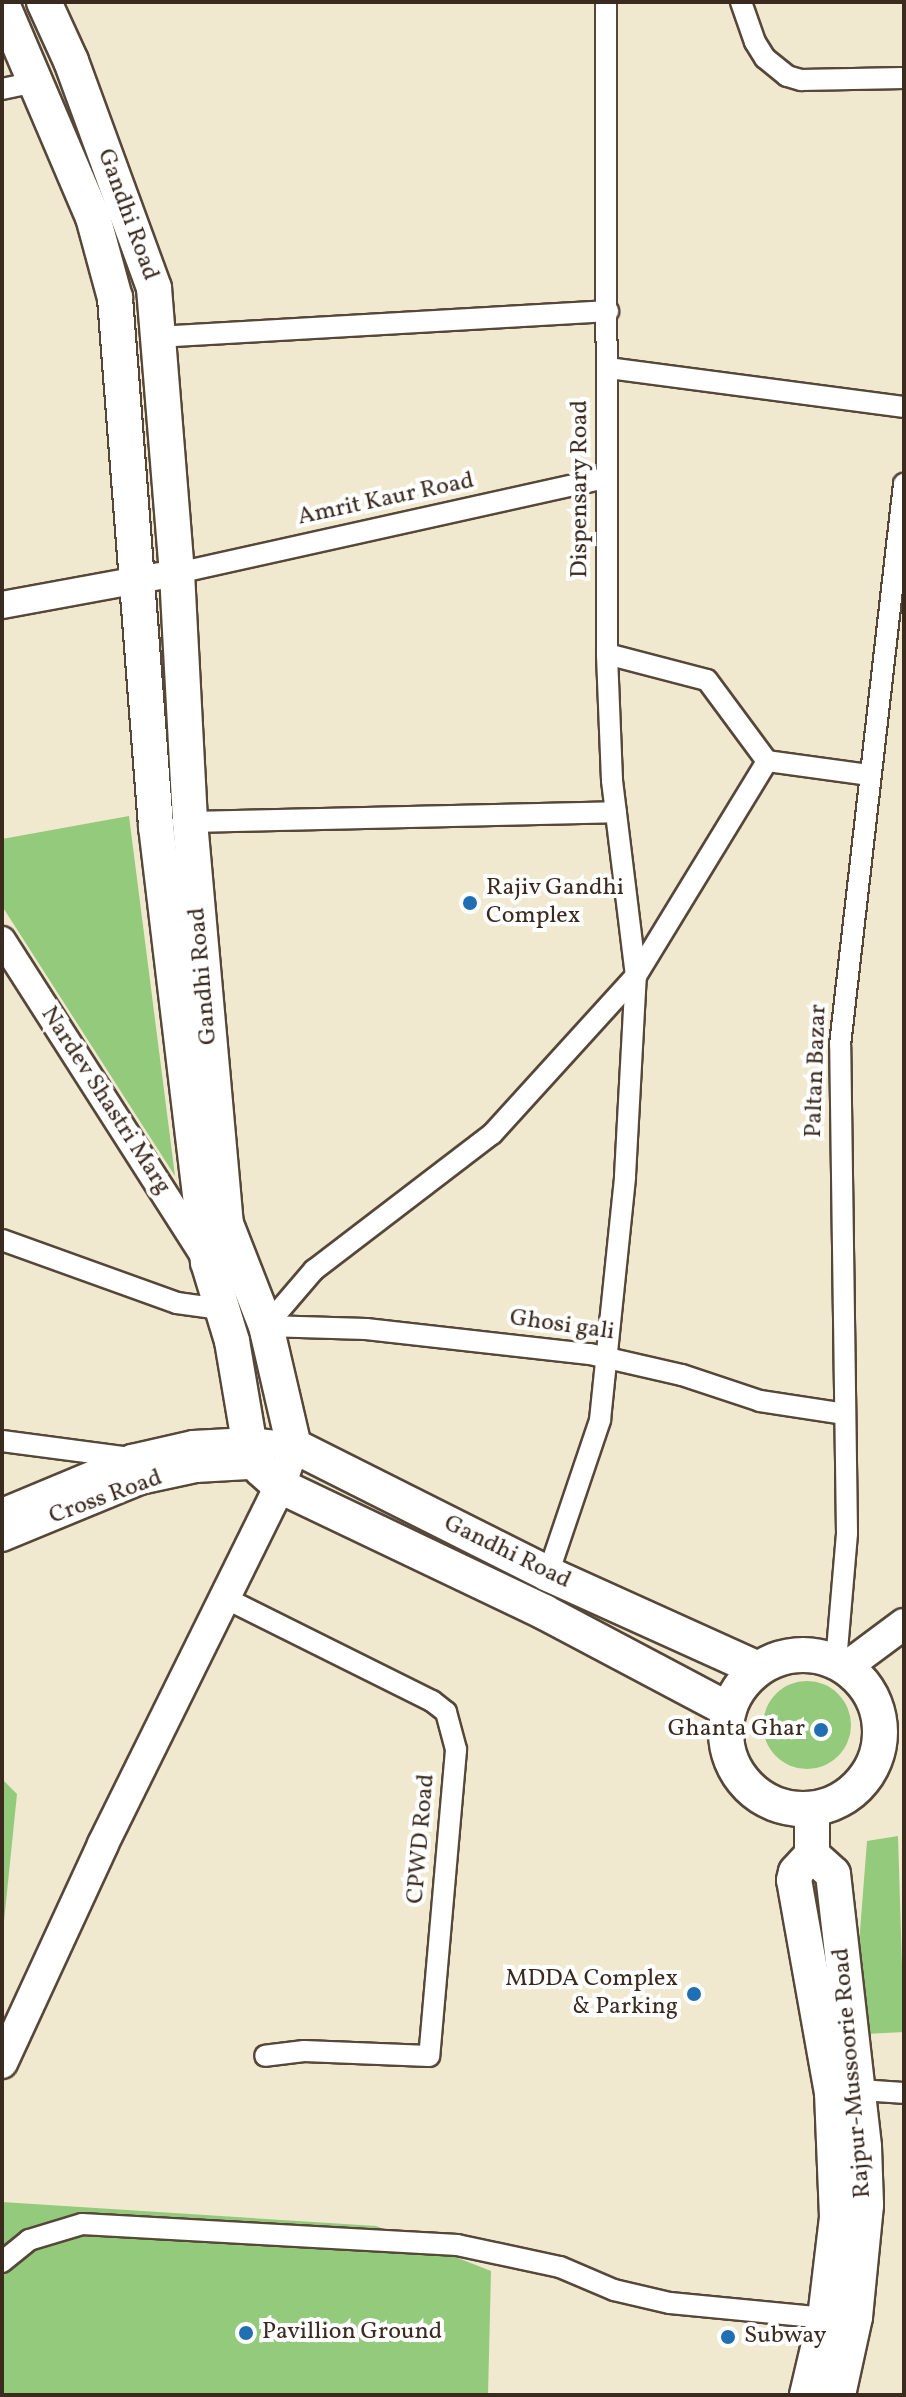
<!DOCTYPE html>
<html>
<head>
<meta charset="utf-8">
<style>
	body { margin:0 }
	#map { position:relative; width:906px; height:2397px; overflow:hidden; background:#f0e9d0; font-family:Vollkorn,serif }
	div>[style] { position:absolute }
	.green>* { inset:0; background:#93ca7c }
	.round { border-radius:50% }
	.roads { filter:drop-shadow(2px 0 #564739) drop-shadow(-2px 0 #564739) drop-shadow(0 2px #564739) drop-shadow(0 -2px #564739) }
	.minor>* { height:20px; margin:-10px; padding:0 10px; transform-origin:10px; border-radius:10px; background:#fff }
	.tertiary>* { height:26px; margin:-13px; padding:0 13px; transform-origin:13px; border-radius:13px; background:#fff }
	.secondary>* { height:30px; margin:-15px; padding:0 15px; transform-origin:15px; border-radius:15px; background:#fff }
	.primary>* { height:34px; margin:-17px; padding:0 17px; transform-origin:17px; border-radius:17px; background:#fff }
	.primary>.ring { margin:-17px; padding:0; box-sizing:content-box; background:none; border:34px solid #fff; border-radius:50% }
	.dots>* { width:22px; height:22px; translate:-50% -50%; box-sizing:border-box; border:4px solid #fff; border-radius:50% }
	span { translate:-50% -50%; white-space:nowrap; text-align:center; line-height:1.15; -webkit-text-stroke:8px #fff; paint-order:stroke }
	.street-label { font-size:24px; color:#3b2a1e }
	.poi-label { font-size:24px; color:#3b2a1e }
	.left { translate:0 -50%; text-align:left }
	.right { translate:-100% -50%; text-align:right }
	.frame { position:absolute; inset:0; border:4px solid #3b2a1e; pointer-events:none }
</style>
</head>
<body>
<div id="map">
	<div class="green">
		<i style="clip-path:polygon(129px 816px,175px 1176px,2px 906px,2px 839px)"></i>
		<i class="round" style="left:763px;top:1681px;width:88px;height:88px"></i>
		<i style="clip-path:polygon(2px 1779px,17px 1794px,2px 1941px)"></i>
		<i style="clip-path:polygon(898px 1836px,904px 2032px,865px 2034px,857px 1970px,867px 1841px)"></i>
		<i style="clip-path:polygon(2px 2202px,376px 2226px,491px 2271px,488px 2395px,2px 2395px)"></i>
	</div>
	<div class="roads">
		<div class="minor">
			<i style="left:741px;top:2px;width:42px;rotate:70.7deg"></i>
			<i style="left:755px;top:42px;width:19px;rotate:58deg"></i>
			<i style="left:765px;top:58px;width:28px;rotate:39deg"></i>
			<i style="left:787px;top:76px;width:15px;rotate:16deg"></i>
			<i style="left:801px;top:80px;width:103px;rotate:-1.1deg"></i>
			<i style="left:2px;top:89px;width:34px;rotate:-12deg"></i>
			<i style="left:158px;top:337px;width:451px;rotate:-3.3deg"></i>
			<i style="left:608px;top:368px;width:299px;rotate:7.5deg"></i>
			<i style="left:177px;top:573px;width:439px;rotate:-12.5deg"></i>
			<i style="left:607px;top:654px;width:103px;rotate:14.6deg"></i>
			<i style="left:707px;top:680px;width:101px;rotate:53.5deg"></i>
			<i style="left:190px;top:822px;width:426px;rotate:-1.3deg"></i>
			<i style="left:2px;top:1240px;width:186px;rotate:19.8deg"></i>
			<i style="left:177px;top:1303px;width:44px;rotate:7.8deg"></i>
			<i style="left:266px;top:1326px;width:74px;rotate:-49.4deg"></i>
			<i style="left:314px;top:1270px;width:224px;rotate:-37.4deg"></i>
			<i style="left:492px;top:1134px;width:214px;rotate:-47.7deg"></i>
			<i style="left:636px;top:976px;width:252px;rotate:-58.6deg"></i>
			<i style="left:767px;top:761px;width:103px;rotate:7.8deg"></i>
			<i style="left:266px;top:1326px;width:100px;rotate:1.7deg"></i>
			<i style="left:366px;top:1329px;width:225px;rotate:6.4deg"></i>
			<i style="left:590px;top:1354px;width:94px;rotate:12.9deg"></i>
			<i style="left:682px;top:1375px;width:82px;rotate:18.4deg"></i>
			<i style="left:760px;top:1401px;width:86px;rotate:8.7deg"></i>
			<i style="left:2px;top:1441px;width:131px;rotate:7.5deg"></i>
			<i style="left:548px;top:1574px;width:163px;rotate:-71.3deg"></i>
			<i style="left:600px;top:1420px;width:245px;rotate:-84.1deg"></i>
			<i style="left:625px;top:1176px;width:200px;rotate:-86.9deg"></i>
			<i style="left:636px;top:976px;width:197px;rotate:-97deg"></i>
			<i style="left:612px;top:780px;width:126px;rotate:-92.3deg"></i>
			<i style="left:607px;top:654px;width:652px;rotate:-90.09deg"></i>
			<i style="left:225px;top:1598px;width:231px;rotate:26.5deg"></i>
			<i style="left:432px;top:1701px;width:18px;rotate:38deg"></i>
			<i style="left:446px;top:1712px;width:39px;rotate:75deg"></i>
			<i style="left:456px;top:1750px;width:307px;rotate:95deg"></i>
			<i style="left:429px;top:2056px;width:125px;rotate:-177.7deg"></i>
			<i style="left:304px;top:2051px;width:39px;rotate:173deg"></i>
			<i style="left:836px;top:1662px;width:129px;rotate:-85.1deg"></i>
			<i style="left:847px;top:1533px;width:488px;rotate:-90.8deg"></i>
			<i style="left:840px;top:1045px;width:565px;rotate:-83.49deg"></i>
			<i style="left:859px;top:2090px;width:45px;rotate:3.8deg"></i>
			<i style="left:2px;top:2262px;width:35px;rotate:-39deg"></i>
			<i style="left:29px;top:2240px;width:55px;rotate:-16.8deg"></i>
			<i style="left:82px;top:2224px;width:376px;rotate:3.2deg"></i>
			<i style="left:457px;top:2245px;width:105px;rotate:12.1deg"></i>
			<i style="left:560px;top:2267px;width:59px;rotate:23.1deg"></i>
			<i style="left:614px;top:2290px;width:57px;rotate:13.1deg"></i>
			<i style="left:670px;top:2303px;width:156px;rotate:5.5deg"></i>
		</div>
		<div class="tertiary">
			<i style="left:2px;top:605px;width:178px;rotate:-10.4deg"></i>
			<i style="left:2px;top:940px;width:376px;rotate:57.4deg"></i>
			<i style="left:2px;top:1512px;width:141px;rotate:-22.6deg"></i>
			<i style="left:132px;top:1458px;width:63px;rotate:-12.9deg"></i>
			<i style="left:193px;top:1444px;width:56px;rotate:-3.1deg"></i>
			<i style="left:249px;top:1441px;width:45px;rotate:6.3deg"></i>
			<i style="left:2px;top:1538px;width:149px;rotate:-22.4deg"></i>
			<i style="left:140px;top:1481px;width:57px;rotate:-12.1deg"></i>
			<i style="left:196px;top:1469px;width:52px;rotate:-3.3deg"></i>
			<i style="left:248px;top:1466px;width:13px;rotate:13deg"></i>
		</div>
		<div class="secondary">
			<i style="left:846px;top:1667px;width:72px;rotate:-36.6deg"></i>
			<i style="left:2px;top:2063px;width:241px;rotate:-65.2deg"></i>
			<i style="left:103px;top:1844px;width:399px;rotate:-63.7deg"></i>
			<i style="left:280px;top:1486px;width:42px;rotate:-70.7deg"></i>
		</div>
		<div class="primary">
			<i style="left:44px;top:2px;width:65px;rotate:65.4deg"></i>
			<i style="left:71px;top:61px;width:242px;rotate:69.9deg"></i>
			<i style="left:154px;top:288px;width:286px;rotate:85.4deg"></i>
			<i style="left:177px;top:573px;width:249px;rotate:87deg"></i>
			<i style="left:190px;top:822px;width:404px;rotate:84.9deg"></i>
			<i style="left:226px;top:1224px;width:110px;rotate:68.6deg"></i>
			<i style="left:266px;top:1326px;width:123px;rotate:76.9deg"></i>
			<i style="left:294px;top:1446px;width:284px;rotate:26.7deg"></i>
			<i style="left:548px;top:1574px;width:230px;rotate:24.3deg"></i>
			<i style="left:2px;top:4px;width:232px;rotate:66.9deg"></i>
			<i style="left:93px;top:217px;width:84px;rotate:74.8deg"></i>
			<i style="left:115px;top:298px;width:530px;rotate:85.56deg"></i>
			<i style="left:156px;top:826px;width:439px;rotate:83.2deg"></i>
			<i style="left:208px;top:1262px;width:83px;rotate:73.1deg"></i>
			<i style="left:232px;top:1341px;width:101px;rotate:80.4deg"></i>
			<i style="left:249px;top:1441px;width:30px;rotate:67deg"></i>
			<i style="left:261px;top:1469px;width:25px;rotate:42deg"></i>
			<i style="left:280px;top:1486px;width:293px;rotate:25.5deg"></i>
			<i style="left:544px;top:1612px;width:209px;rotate:27.9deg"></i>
			<i class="ring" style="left:726px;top:1655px;width:120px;height:120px"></i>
			<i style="left:812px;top:1855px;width:28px;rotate:42deg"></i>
			<i style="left:833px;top:1874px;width:275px;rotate:83.5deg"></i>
			<i style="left:864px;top:2147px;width:58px;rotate:88deg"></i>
			<i style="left:866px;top:2205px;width:113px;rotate:95.6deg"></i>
			<i style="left:855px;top:2317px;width:80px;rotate:102.3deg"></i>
			<i style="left:807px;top:2395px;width:79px;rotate:-76.8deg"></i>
			<i style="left:825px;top:2318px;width:102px;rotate:-83.2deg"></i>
			<i style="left:837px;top:2217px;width:124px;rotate:-92.3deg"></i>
			<i style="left:832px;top:2093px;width:216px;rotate:-100.1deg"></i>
			<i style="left:794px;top:1880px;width:8px;rotate:-76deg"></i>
			<i style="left:796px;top:1872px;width:23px;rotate:-47deg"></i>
			<i style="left:812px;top:1855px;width:45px;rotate:-90deg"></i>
		</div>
	</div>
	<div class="dots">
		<i style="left:470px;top:903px;background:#1f6fb2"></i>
		<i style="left:821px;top:1730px;background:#1f6fb2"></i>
		<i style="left:694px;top:1994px;background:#1f6fb2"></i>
		<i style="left:246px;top:2333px;background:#1f6fb2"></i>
		<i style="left:728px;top:2337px;background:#1f6fb2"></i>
	</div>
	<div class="street-label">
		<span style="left:127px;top:215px;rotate:70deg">Gandhi Road</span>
		<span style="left:581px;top:489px;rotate:-90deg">Dispensary Road</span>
		<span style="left:386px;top:500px;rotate:-12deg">Amrit Kaur Road</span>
		<span style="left:204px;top:976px;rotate:-95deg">Gandhi Road</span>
		<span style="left:817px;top:1071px;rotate:-88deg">Paltan Bazar</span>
		<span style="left:105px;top:1101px;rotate:57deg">Nardev Shastri Marg</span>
		<span style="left:562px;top:1326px;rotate:8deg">Ghosi gali</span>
		<span style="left:106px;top:1498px;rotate:-20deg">Cross Road</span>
		<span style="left:507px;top:1553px;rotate:26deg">Gandhi Road</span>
		<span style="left:422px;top:1839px;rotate:-85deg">CPWD Road</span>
		<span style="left:853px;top:2073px;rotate:-95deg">Rajpur-Mussoorie Road</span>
	</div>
	<div class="poi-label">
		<span class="left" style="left:486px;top:903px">Rajiv Gandhi<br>Complex</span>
		<span class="right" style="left:805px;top:1730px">Ghanta Ghar</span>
		<span class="right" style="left:678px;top:1994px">MDDA Complex<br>&amp; Parking</span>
		<span class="left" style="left:262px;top:2333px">Pavillion Ground</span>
		<span class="left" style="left:744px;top:2337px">Subway</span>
	</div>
	<div class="frame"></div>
</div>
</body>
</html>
